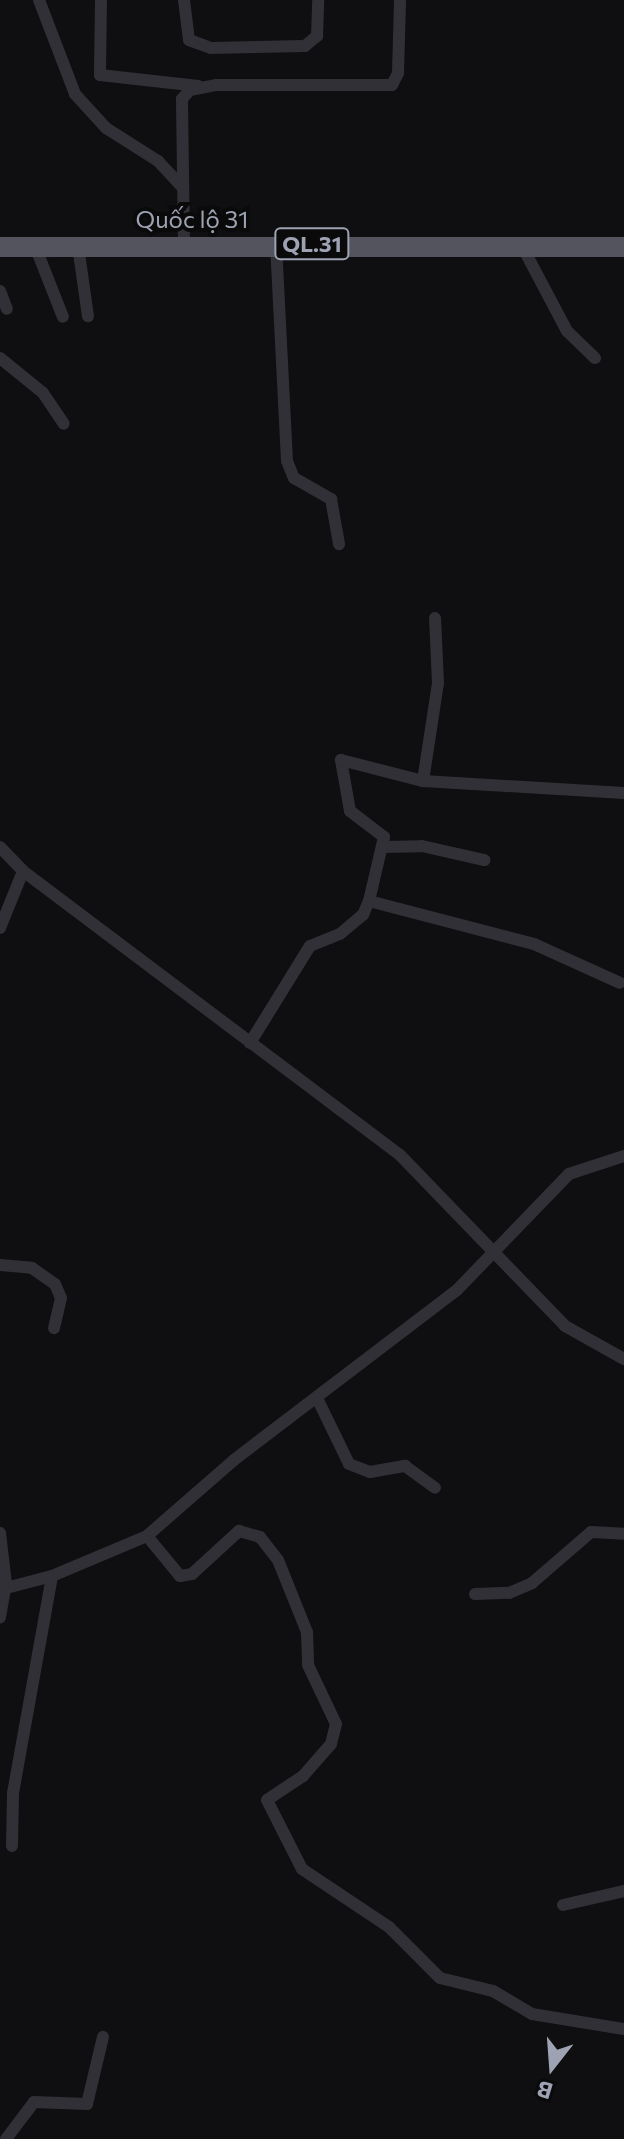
<!DOCTYPE html>
<html>
<head>
<meta charset="utf-8">
<style>
	body { margin:0 }
	#map { position:relative; width:624px; height:2139px; overflow:hidden; background:#0f0f11; font-family:Commissioner,sans-serif }
	div>[style] { position:absolute }
	.minor>* { height:12px; margin:-6px; padding:0 6px; transform-origin:6px; border-radius:6px; background:#303036 }
	.trunk>* { height:20px; margin:-10px; padding:0 10px; transform-origin:10px; border-radius:10px; background:#53545e }
	span { translate:-50% -50%; white-space:nowrap; text-align:center; line-height:1.15; -webkit-text-stroke:8px #0a0a0b; paint-order:stroke }
	.shield-label span { padding:2px 6px; background:#0a0a0b; border:2px solid; border-radius:6px; -webkit-text-stroke-width:0 }
	.shield-label { font-size:22px; color:#9ea3b3; font-weight:700 }
	.street-label { font-size:24px; color:#9ea3b3 }
	.north { position:absolute; left:512px; top:2027px; width:80px; height:80px; -webkit-text-stroke:6px #0a0a0b; paint-order:stroke; rotate:197deg; font-size:22px; font-weight:700; line-height:32px; text-align:center; color:#9ea3b3 }
	.north::after { content:''; display:block; margin:auto; width:28px; height:36px; background:#9ea3b3; clip-path:polygon(50% 0,100% 100%,50% 72%,0 100%) }
</style>
</head>
<body>
<div id="map">
	<div class="minor">
		<i style="left:39px;top:0;width:101px;rotate:69deg"></i>
		<i style="left:75px;top:94px;width:46px;rotate:47.6deg"></i>
		<i style="left:106px;top:128px;width:62px;rotate:32.4deg"></i>
		<i style="left:158px;top:161px;width:34px;rotate:47deg"></i>
		<i style="left:101px;top:0;width:75px;rotate:90.8deg"></i>
		<i style="left:100px;top:75px;width:99px;rotate:6.4deg"></i>
		<i style="left:184px;top:0;width:40px;rotate:82.9deg"></i>
		<i style="left:189px;top:40px;width:23px;rotate:20deg"></i>
		<i style="left:211px;top:48px;width:94px;rotate:-1.2deg"></i>
		<i style="left:305px;top:46px;width:16px;rotate:-40deg"></i>
		<i style="left:317px;top:36px;width:36px;rotate:-88deg"></i>
		<i style="left:276px;top:244px;width:217px;rotate:87.1deg"></i>
		<i style="left:287px;top:461px;width:18px;rotate:68deg"></i>
		<i style="left:294px;top:478px;width:43px;rotate:29.6deg"></i>
		<i style="left:331px;top:499px;width:46px;rotate:79.9deg"></i>
		<i style="left:184px;top:245px;width:146px;rotate:-90.8deg"></i>
		<i style="left:182px;top:99px;width:12px;rotate:-48deg"></i>
		<i style="left:190px;top:90px;width:26px;rotate:-11deg"></i>
		<i style="left:216px;top:85px;width:176px"></i>
		<i style="left:392px;top:85px;width:13px;rotate:-63deg"></i>
		<i style="left:398px;top:73px;width:73px;rotate:-88.4deg"></i>
		<i style="left:35px;top:246px;width:76px;rotate:68.5deg"></i>
		<i style="left:78px;top:246px;width:71px;rotate:81.9deg"></i>
		<i style="left:522px;top:246px;width:96px;rotate:62.1deg"></i>
		<i style="left:567px;top:331px;width:39px;rotate:44deg"></i>
		<i style="left:0;top:291px;width:19px;rotate:69deg"></i>
		<i style="left:0;top:358px;width:55px;rotate:39.1deg"></i>
		<i style="left:43px;top:393px;width:37px;rotate:56deg"></i>
		<i style="left:423px;top:781px;width:99px;rotate:-81.3deg"></i>
		<i style="left:438px;top:683px;width:65px;rotate:-92.6deg"></i>
		<i style="left:0;top:847px;width:33px;rotate:46deg"></i>
		<i style="left:23px;top:871px;width:472px;rotate:37deg"></i>
		<i style="left:400px;top:1155px;width:238px;rotate:46deg"></i>
		<i style="left:565px;top:1326px;width:68px;rotate:29.2deg"></i>
		<i style="left:383px;top:847px;width:39px;rotate:-1deg"></i>
		<i style="left:422px;top:846px;width:64px;rotate:12.7deg"></i>
		<i style="left:369px;top:901px;width:171px;rotate:14.6deg"></i>
		<i style="left:534px;top:944px;width:94px;rotate:24.4deg"></i>
		<i style="left:0;top:928px;width:61px;rotate:-68deg"></i>
		<i style="left:250px;top:1043px;width:114px;rotate:-58.3deg"></i>
		<i style="left:310px;top:946px;width:32px;rotate:-22deg"></i>
		<i style="left:340px;top:934px;width:30px;rotate:-40deg"></i>
		<i style="left:363px;top:915px;width:15px;rotate:-67deg"></i>
		<i style="left:369px;top:901px;width:66px;rotate:-76.8deg"></i>
		<i style="left:384px;top:837px;width:43px;rotate:-142.6deg"></i>
		<i style="left:350px;top:811px;width:52px;rotate:-100deg"></i>
		<i style="left:341px;top:760px;width:85px;rotate:14.4deg"></i>
		<i style="left:423px;top:781px;width:201px;rotate:3.4deg"></i>
		<i style="left:624px;top:1156px;width:58px;rotate:161.9deg"></i>
		<i style="left:569px;top:1174px;width:161px;rotate:134deg"></i>
		<i style="left:457px;top:1290px;width:280px;rotate:142.7deg"></i>
		<i style="left:234px;top:1460px;width:116px;rotate:138.9deg"></i>
		<i style="left:147px;top:1536px;width:52px;rotate:50.5deg"></i>
		<i style="left:180px;top:1576px;width:12px;rotate:-9deg"></i>
		<i style="left:192px;top:1574px;width:64px;rotate:-42.5deg"></i>
		<i style="left:239px;top:1531px;width:22px;rotate:16deg"></i>
		<i style="left:260px;top:1537px;width:29px;rotate:52deg"></i>
		<i style="left:278px;top:1560px;width:78px;rotate:68.1deg"></i>
		<i style="left:307px;top:1632px;width:33px;rotate:88deg"></i>
		<i style="left:308px;top:1665px;width:65px;rotate:64.6deg"></i>
		<i style="left:336px;top:1724px;width:21px;rotate:104deg"></i>
		<i style="left:331px;top:1744px;width:43px;rotate:131.2deg"></i>
		<i style="left:303px;top:1776px;width:43px;rotate:146.3deg"></i>
		<i style="left:267px;top:1800px;width:77px;rotate:63.1deg"></i>
		<i style="left:302px;top:1869px;width:105px;rotate:33.7deg"></i>
		<i style="left:389px;top:1927px;width:72px;rotate:45deg"></i>
		<i style="left:440px;top:1978px;width:55px;rotate:13.8deg"></i>
		<i style="left:493px;top:1991px;width:45px;rotate:30.5deg"></i>
		<i style="left:532px;top:2014px;width:93px;rotate:9.3deg"></i>
		<i style="left:0;top:1265px;width:32px;rotate:5deg"></i>
		<i style="left:32px;top:1268px;width:28px;rotate:35deg"></i>
		<i style="left:55px;top:1284px;width:15px;rotate:67deg"></i>
		<i style="left:61px;top:1298px;width:31px;rotate:103deg"></i>
		<i style="left:317px;top:1398px;width:73px;rotate:64.1deg"></i>
		<i style="left:349px;top:1464px;width:22px;rotate:21deg"></i>
		<i style="left:370px;top:1472px;width:36px;rotate:-10deg"></i>
		<i style="left:405px;top:1466px;width:37px;rotate:36deg"></i>
		<i style="left:0;top:1533px;width:50px;rotate:83.2deg"></i>
		<i style="left:6px;top:1583px;width:35px;rotate:100deg"></i>
		<i style="left:6px;top:1588px;width:48px;rotate:-14.6deg"></i>
		<i style="left:52px;top:1576px;width:103px;rotate:-22.8deg"></i>
		<i style="left:475px;top:1594px;width:34px;rotate:-2deg"></i>
		<i style="left:509px;top:1593px;width:25px;rotate:-23deg"></i>
		<i style="left:532px;top:1583px;width:78px;rotate:-40.8deg"></i>
		<i style="left:591px;top:1532px;width:33px;rotate:3deg"></i>
		<i style="left:12px;top:1846px;width:53px;rotate:-88.9deg"></i>
		<i style="left:13px;top:1793px;width:220px;rotate:-79.8deg"></i>
		<i style="left:563px;top:1905px;width:63px;rotate:-12.9deg"></i>
		<i style="left:6px;top:2139px;width:46px;rotate:-52.9deg"></i>
		<i style="left:34px;top:2102px;width:53px;rotate:2.2deg"></i>
		<i style="left:87px;top:2104px;width:69px;rotate:-76.6deg"></i>
	</div>
	<div class="trunk">
		<i style="left:0;top:247px;width:624px"></i>
	</div>
	<div class="shield-label">
		<span style="left:312px;top:244px">QL.31</span>
	</div>
	<div class="street-label">
		<span style="left:192px;top:219px">Quốc lộ 31</span>
	</div>
	<div class="north">B</div>
</div>
</body>
</html>
